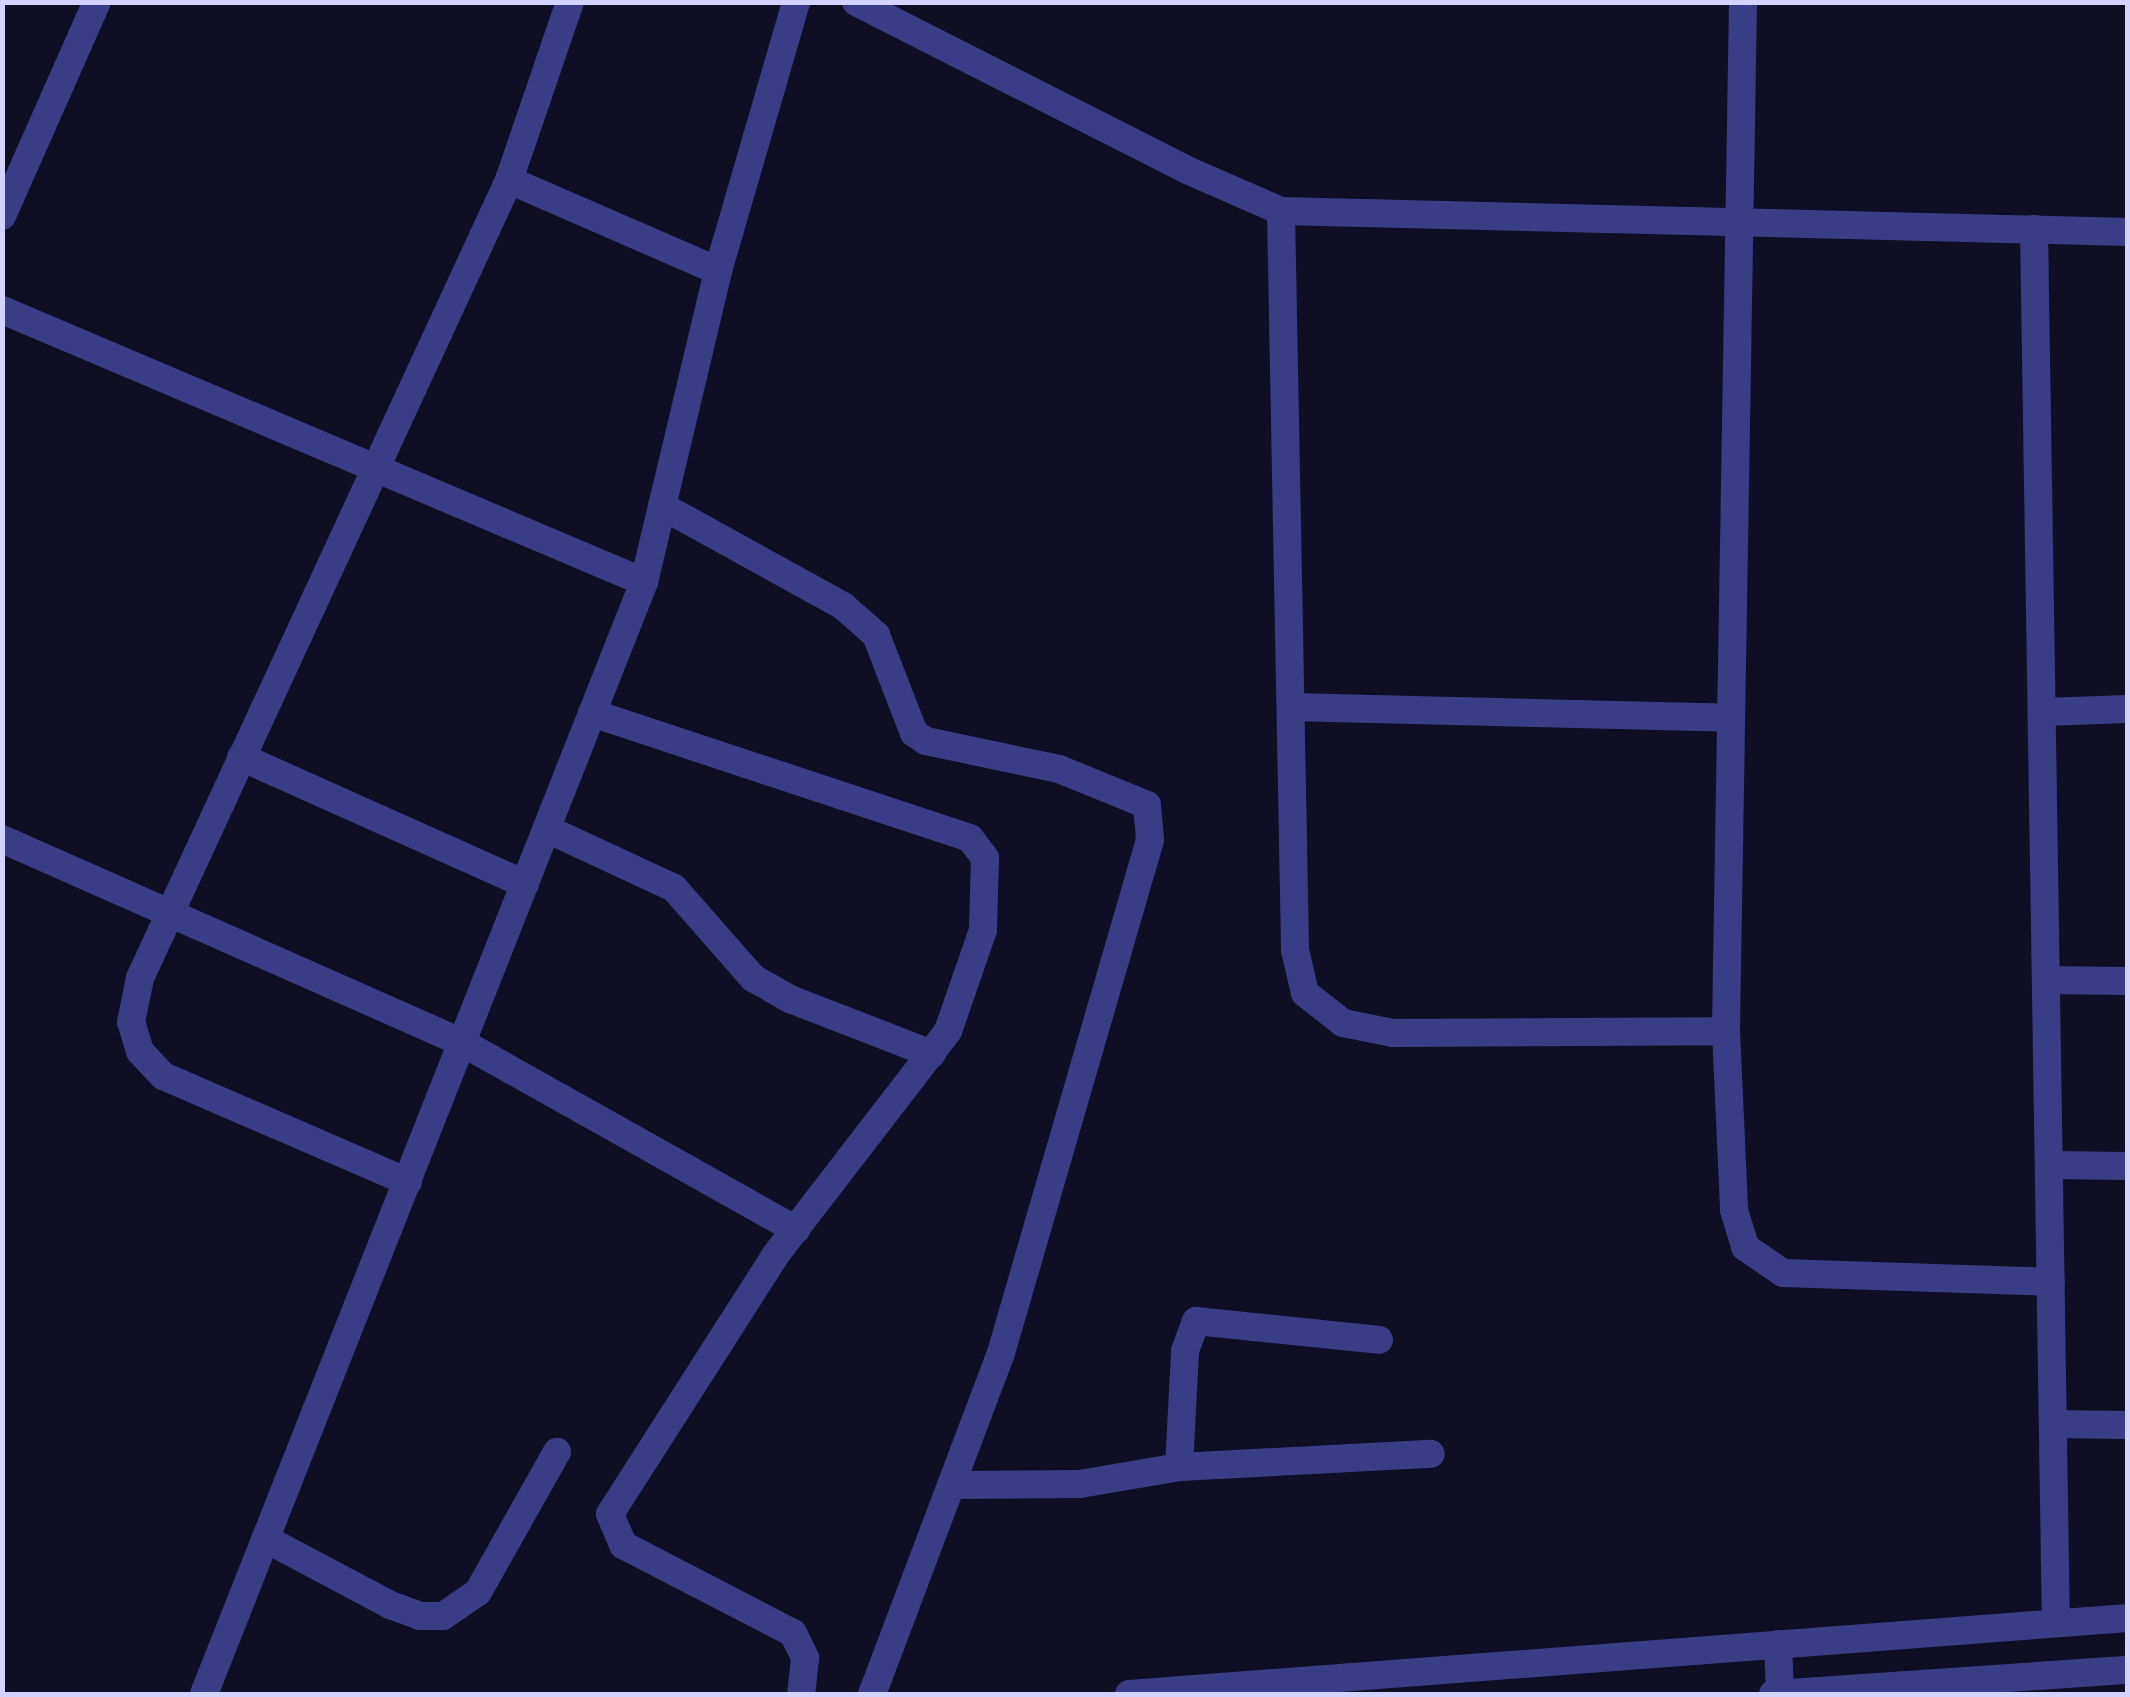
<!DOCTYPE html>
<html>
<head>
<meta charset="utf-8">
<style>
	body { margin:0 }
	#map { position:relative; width:2130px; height:1697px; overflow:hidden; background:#100e25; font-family:"Nunito Sans",sans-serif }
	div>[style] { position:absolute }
	.minor>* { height:28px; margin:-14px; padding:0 14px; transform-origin:14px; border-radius:14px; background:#393d85 }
	.tertiary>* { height:28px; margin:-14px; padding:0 14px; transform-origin:14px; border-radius:14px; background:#393d85 }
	span { translate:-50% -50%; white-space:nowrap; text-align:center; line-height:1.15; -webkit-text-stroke:8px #100e25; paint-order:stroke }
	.frame { position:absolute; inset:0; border:5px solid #d4d3ff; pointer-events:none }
</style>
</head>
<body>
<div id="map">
	<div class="minor">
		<i style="left:856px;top:2px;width:371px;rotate:26.9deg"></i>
		<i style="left:1187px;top:170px;width:103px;rotate:23.6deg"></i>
		<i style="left:1281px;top:211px;width:847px;rotate:1.42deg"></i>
		<i style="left:1743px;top:2px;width:1029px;rotate:90.95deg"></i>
		<i style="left:1726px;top:1031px;width:179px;rotate:87.4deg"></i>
		<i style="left:1734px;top:1210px;width:39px;rotate:73deg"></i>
		<i style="left:1745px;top:1247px;width:46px;rotate:34.4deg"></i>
		<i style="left:1783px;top:1273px;width:268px;rotate:1.9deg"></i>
		<i style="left:509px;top:180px;width:228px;rotate:23.5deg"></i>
		<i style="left:1281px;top:211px;width:739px;rotate:88.91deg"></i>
		<i style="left:1295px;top:950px;width:44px;rotate:76.9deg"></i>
		<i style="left:1305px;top:993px;width:48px;rotate:38.3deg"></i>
		<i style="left:1343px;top:1023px;width:51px;rotate:11.3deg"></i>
		<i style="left:1393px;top:1033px;width:333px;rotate:-0.3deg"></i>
		<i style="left:2px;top:216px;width:234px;rotate:-66.1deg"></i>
		<i style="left:2034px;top:229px;width:1394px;rotate:89.1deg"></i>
		<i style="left:2px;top:310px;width:697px;rotate:22.96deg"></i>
		<i style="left:662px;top:506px;width:207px;rotate:28.9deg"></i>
		<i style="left:843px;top:606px;width:44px;rotate:41.3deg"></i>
		<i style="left:876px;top:635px;width:105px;rotate:68.8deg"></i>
		<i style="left:914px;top:733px;width:14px;rotate:34deg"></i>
		<i style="left:926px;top:741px;width:136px;rotate:11.9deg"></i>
		<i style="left:1059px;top:769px;width:95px;rotate:22.2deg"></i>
		<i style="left:1147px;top:805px;width:35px;rotate:85deg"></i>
		<i style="left:1150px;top:840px;width:534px;rotate:106.2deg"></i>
		<i style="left:1001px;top:1353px;width:365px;rotate:110.7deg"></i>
		<i style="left:1291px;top:707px;width:440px;rotate:1.4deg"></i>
		<i style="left:2042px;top:712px;width:86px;rotate:-2deg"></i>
		<i style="left:592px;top:713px;width:398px;rotate:18.3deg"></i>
		<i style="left:970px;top:838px;width:25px;rotate:53deg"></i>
		<i style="left:985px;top:858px;width:72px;rotate:91.6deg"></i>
		<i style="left:983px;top:930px;width:107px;rotate:109.1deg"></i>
		<i style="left:948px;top:1031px;width:284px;rotate:127.6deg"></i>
		<i style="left:775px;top:1256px;width:306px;rotate:122.6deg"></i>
		<i style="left:610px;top:1514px;width:34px;rotate:67deg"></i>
		<i style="left:623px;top:1545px;width:191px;rotate:27.4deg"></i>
		<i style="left:793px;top:1633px;width:28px;rotate:64deg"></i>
		<i style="left:805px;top:1658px;width:36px;rotate:96deg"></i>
		<i style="left:241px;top:757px;width:311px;rotate:24.1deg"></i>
		<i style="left:547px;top:829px;width:140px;rotate:24.9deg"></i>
		<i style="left:674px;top:888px;width:120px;rotate:48.7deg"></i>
		<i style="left:753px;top:978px;width:43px;rotate:29.6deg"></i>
		<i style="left:790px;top:999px;width:152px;rotate:21.2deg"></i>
		<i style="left:2px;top:839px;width:504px;rotate:23.87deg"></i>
		<i style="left:463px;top:1043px;width:382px;rotate:29.3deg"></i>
		<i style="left:2046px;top:980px;width:82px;rotate:0.7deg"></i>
		<i style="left:2049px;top:1165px;width:79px;rotate:0.7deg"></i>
		<i style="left:408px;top:1182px;width:267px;rotate:-156.6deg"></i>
		<i style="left:163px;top:1076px;width:34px;rotate:-133deg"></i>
		<i style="left:140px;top:1051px;width:30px;rotate:-107deg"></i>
		<i style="left:131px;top:1022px;width:45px;rotate:-78.4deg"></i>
		<i style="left:140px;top:978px;width:879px;rotate:-65.18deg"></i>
		<i style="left:509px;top:180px;width:188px;rotate:-71.1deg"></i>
		<i style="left:2053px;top:1424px;width:75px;rotate:0.8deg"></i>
		<i style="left:1179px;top:1467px;width:116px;rotate:-87deg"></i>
		<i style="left:1185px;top:1351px;width:32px;rotate:-70deg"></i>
		<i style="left:1196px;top:1321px;width:184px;rotate:5.9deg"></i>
		<i style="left:951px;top:1485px;width:129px;rotate:-0.4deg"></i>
		<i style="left:1080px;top:1484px;width:100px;rotate:-9.7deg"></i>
		<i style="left:1179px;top:1467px;width:252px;rotate:-3deg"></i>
		<i style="left:266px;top:1539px;width:140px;rotate:28deg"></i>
		<i style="left:390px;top:1605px;width:32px;rotate:20deg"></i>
		<i style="left:420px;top:1616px;width:23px"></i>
		<i style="left:443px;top:1616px;width:42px;rotate:-34.4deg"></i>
		<i style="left:478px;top:1592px;width:161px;rotate:-60.6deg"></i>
		<i style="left:204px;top:1694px;width:1196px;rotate:-68.41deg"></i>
		<i style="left:644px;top:582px;width:320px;rotate:-76.6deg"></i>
		<i style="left:718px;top:271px;width:280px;rotate:-73.8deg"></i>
	</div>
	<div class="tertiary">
		<i style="left:1778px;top:1644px;width:50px;rotate:87.7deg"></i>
		<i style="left:1129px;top:1694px;width:1002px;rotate:-4.35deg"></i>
		<i style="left:1773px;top:1694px;width:356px;rotate:-3.9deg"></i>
	</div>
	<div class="frame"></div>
</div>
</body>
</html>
